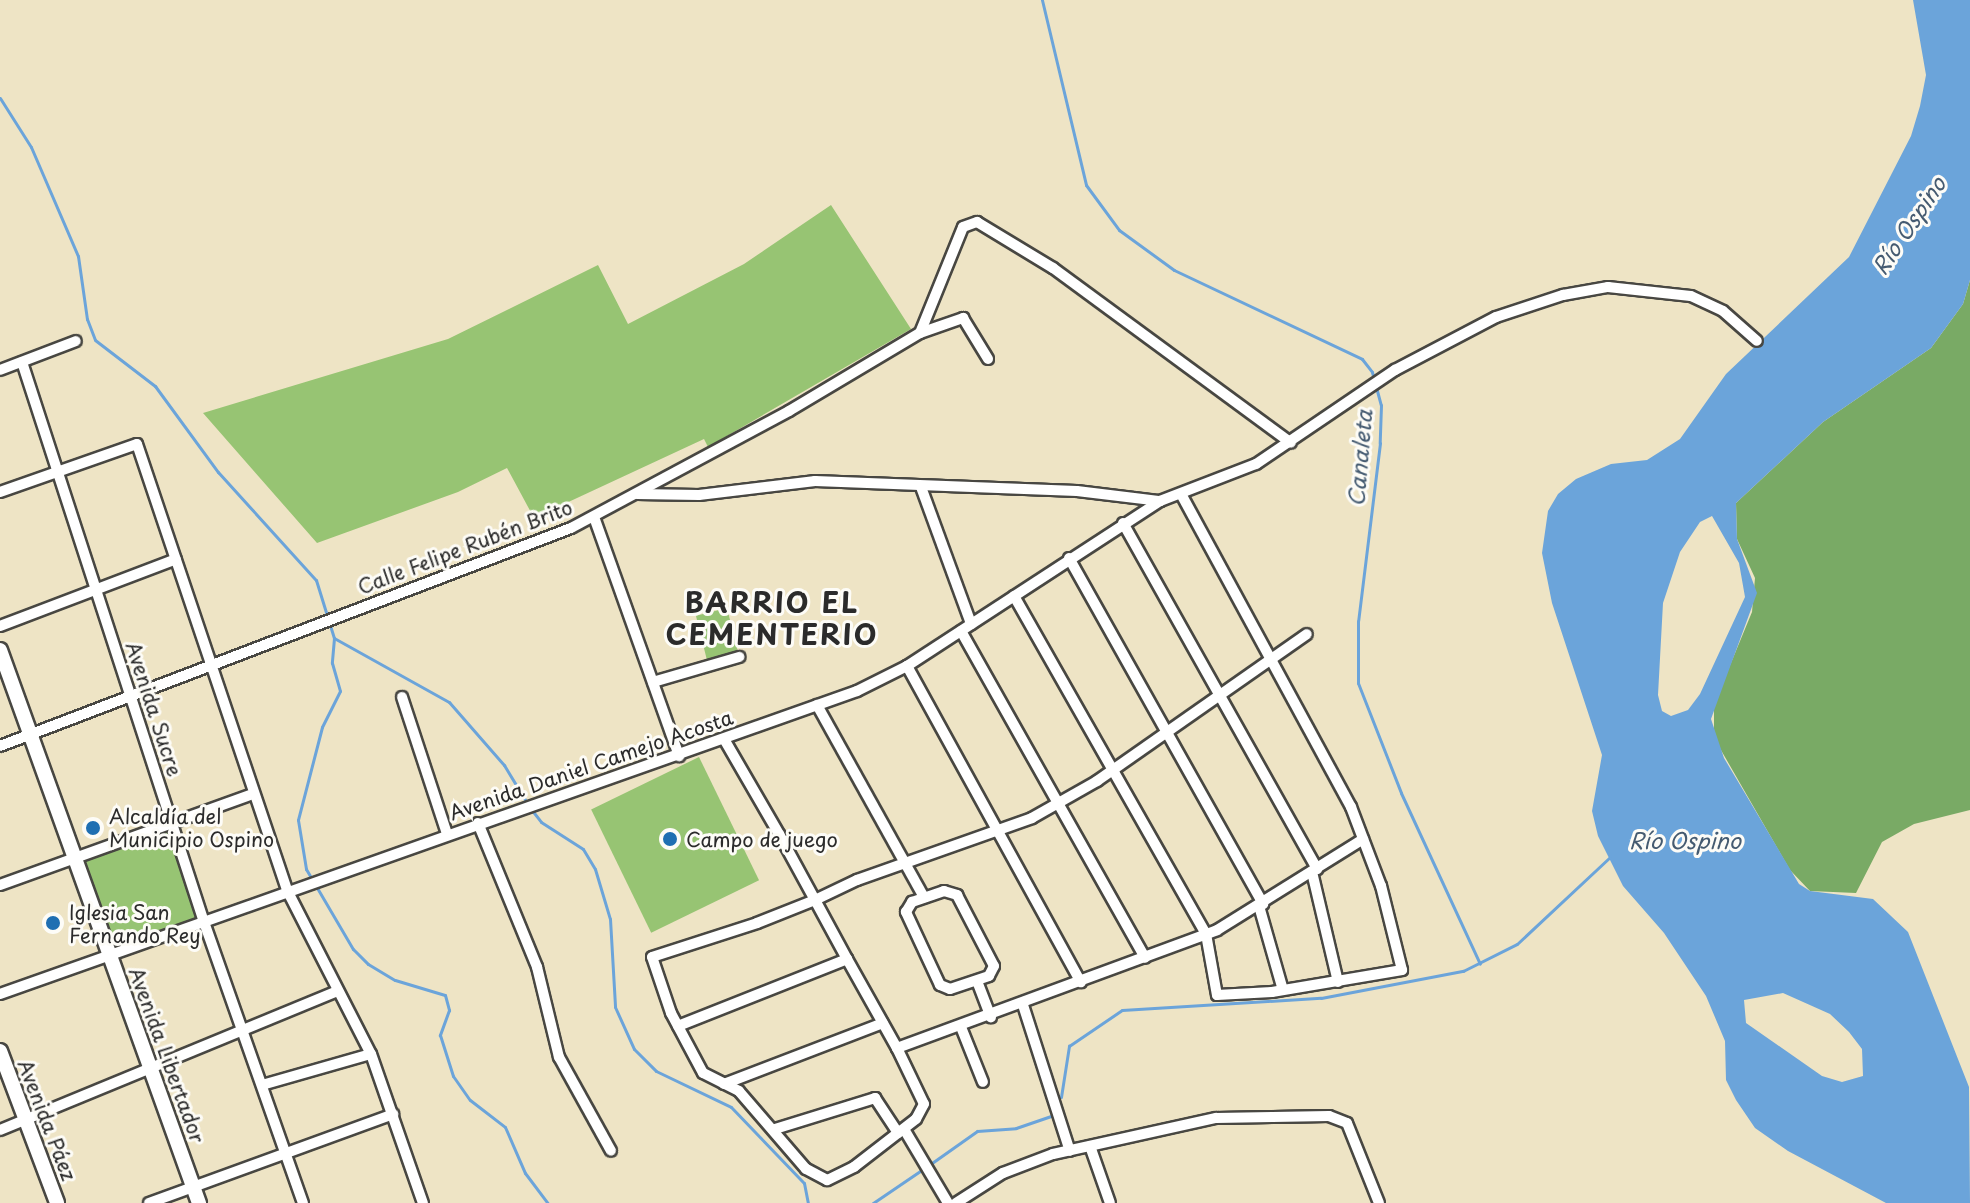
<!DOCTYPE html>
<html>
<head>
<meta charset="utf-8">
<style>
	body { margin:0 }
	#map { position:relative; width:1970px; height:1203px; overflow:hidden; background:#eee4c5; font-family:"Playpen Sans",sans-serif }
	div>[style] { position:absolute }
	.green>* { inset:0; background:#97c473; transform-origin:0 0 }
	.forest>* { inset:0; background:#79aa65 }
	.water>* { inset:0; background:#6ba4da }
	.stream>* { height:3px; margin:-1.5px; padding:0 1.5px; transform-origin:1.5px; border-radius:1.5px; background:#6ba4da }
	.roads { filter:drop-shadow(2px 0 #484742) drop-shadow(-2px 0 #484742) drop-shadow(0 2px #484742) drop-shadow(0 -2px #484742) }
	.street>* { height:10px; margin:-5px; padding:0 5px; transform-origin:5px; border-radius:5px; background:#fff }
	.secondary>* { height:14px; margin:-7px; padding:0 7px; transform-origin:7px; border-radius:7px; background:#fff }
	.dots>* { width:22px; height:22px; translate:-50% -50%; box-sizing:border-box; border:4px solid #fdfcf7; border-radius:50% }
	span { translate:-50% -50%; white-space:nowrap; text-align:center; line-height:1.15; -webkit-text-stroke:6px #fdfcf7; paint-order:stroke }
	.street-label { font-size:20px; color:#2b2b2b }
	.poi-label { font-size:20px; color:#2b2b2b }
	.left { translate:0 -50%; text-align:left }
	.water-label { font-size:22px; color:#455b71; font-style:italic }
	.district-label { font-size:28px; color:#2b2b2b; font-weight:700; letter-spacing:2px }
</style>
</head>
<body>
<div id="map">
	<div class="green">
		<i style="clip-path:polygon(831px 205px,911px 329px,708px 447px,704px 439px,534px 518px,507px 468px,458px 492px,317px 543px,203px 413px,448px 339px,598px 265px,628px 324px,744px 264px)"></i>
		<i style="left:727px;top:608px;width:46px;height:32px;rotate:76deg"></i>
		<i style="left:699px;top:757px;width:137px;height:120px;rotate:64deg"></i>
		<i style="left:172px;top:824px;width:103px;height:101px;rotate:72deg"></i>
	</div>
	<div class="forest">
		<i style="clip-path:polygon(1970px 280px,1970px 810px,1914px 824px,1882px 842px,1856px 893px,1810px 891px,1790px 870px,1714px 738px,1714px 704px,1752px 612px,1755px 578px,1737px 539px,1736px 503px,1823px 422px,1931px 348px,1963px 304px)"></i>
	</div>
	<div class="water">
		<i style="clip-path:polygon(evenodd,1913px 0,1970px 0,1970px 280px,1963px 304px,1931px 348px,1823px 422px,1736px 503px,1737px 539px,1757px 593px,1711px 719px,1724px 758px,1799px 884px,1810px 891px,1873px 899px,1908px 932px,1969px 1087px,1970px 1203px,1886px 1203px,1788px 1151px,1755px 1128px,1736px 1100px,1726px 1080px,1725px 1041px,1706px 996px,1664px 933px,1623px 886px,1598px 836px,1592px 811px,1602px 755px,1552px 603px,1542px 553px,1548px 511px,1558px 494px,1576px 479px,1611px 464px,1647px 460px,1680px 439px,1726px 374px,1849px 257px,1911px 136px,1920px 106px,1926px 75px,1913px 0,1712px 516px,1739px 563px,1745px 597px,1700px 694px,1688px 710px,1671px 716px,1662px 711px,1658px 695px,1663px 603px,1680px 552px,1700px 522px,1712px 516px,1913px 0,1783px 993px,1830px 1014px,1849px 1032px,1862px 1049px,1863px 1076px,1842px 1082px,1822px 1076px,1746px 1023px,1744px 1000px,1783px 993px)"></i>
	</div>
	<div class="stream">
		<i style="left:1042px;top:0;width:190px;rotate:76.6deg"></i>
		<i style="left:1086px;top:185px;width:56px;rotate:53.7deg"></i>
		<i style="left:1119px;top:230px;width:68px;rotate:36deg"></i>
		<i style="left:1174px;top:270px;width:208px;rotate:25.3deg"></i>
		<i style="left:1362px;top:359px;width:16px;rotate:52deg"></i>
		<i style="left:1372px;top:372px;width:34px;rotate:75deg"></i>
		<i style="left:1381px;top:405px;width:38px;rotate:92deg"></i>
		<i style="left:1380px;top:443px;width:179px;rotate:97deg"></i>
		<i style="left:1358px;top:621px;width:62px;rotate:90deg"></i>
		<i style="left:1358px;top:683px;width:118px;rotate:68.6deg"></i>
		<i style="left:1401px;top:793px;width:188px;rotate:65.2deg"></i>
		<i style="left:0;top:98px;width:58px;rotate:57.7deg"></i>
		<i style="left:31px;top:147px;width:119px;rotate:66.7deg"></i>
		<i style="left:78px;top:256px;width:64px;rotate:81.9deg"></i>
		<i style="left:87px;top:319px;width:22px;rotate:69deg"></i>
		<i style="left:95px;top:340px;width:76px;rotate:37.5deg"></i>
		<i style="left:155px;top:386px;width:107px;rotate:53.8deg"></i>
		<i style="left:218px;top:472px;width:146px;rotate:47.8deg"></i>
		<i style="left:316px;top:580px;width:61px;rotate:72.8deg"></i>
		<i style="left:334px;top:638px;width:25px;rotate:95deg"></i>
		<i style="left:332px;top:663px;width:29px;rotate:74deg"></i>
		<i style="left:340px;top:691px;width:40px;rotate:116.6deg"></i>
		<i style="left:322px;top:727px;width:96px;rotate:104.5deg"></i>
		<i style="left:298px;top:820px;width:50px;rotate:80.7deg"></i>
		<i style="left:306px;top:869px;width:93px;rotate:59.6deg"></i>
		<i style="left:353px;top:949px;width:21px;rotate:45deg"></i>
		<i style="left:368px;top:964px;width:31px;rotate:31deg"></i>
		<i style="left:395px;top:980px;width:52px;rotate:16.7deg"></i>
		<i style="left:445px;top:995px;width:16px;rotate:75deg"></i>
		<i style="left:449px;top:1010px;width:27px;rotate:110deg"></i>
		<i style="left:440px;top:1035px;width:43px;rotate:72.4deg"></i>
		<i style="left:453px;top:1076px;width:29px;rotate:55deg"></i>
		<i style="left:470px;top:1100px;width:44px;rotate:37.6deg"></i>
		<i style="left:505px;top:1127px;width:50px;rotate:66.5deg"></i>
		<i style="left:525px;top:1173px;width:38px;rotate:53deg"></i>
		<i style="left:334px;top:638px;width:132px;rotate:29.1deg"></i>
		<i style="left:449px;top:702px;width:84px;rotate:48.9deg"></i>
		<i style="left:504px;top:765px;width:44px;rotate:58.8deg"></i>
		<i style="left:531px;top:809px;width:16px;rotate:52deg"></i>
		<i style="left:541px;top:822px;width:50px;rotate:32.7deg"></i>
		<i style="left:583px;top:849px;width:23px;rotate:59deg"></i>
		<i style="left:595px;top:869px;width:52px;rotate:73.3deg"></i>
		<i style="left:610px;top:919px;width:88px;rotate:86.7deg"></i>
		<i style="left:615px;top:1007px;width:46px;rotate:65.7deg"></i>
		<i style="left:634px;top:1049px;width:31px;rotate:45deg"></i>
		<i style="left:656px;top:1071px;width:83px;rotate:25.6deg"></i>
		<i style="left:731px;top:1107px;width:105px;rotate:46.2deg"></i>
		<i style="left:804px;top:1183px;width:20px;rotate:79deg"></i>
		<i style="left:1061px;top:1097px;width:52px;rotate:-81.1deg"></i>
		<i style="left:1069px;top:1046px;width:64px;rotate:-34.2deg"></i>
		<i style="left:1122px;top:1010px;width:199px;rotate:-3.5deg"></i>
		<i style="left:1321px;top:998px;width:145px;rotate:-10.8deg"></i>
		<i style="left:1463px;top:971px;width:60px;rotate:-26.6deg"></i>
		<i style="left:1517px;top:944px;width:127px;rotate:-43.1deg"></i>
		<i style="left:929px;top:1165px;width:59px;rotate:-35.3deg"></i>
		<i style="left:977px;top:1131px;width:39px;rotate:-4deg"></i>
		<i style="left:1016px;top:1128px;width:40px;rotate:-18.9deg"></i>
		<i style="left:873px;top:1203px;width:60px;rotate:-34.2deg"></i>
	</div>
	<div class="roads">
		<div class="street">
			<i style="left:920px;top:333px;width:114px;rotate:-67.9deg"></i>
			<i style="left:963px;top:227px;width:15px;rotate:-20deg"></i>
			<i style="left:977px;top:222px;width:89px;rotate:31.2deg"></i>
			<i style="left:1053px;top:268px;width:295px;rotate:36.3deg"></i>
			<i style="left:22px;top:362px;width:589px;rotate:72deg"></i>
			<i style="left:204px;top:922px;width:298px;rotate:70.6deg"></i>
			<i style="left:0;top:370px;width:81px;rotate:-20.9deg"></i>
			<i style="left:921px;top:487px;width:146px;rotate:69.9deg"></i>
			<i style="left:0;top:492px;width:145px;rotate:-19.3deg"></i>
			<i style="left:137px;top:444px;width:473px;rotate:71.4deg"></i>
			<i style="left:288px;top:892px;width:182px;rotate:62.9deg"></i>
			<i style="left:371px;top:1054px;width:158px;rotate:70.8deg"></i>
			<i style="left:637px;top:494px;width:62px;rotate:0.9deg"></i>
			<i style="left:699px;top:495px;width:117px;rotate:-6.9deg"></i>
			<i style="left:815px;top:481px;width:262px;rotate:2.2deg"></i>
			<i style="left:1077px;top:491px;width:84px;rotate:6.9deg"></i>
			<i style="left:1160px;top:501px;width:103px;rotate:-21.1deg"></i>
			<i style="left:1256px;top:464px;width:168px;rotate:-34.1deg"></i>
			<i style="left:1395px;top:370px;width:114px;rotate:-27.7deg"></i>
			<i style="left:1496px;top:317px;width:71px;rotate:-18.2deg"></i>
			<i style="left:1563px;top:295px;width:46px;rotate:-10.1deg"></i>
			<i style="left:1608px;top:287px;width:83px;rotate:6.2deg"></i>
			<i style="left:1691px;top:296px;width:35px;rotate:25deg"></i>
			<i style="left:1723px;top:311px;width:45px;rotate:41.4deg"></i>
			<i style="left:594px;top:517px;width:254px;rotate:70.4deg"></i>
			<i style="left:1123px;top:523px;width:397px;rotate:60.7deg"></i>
			<i style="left:1069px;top:558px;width:397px;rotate:60.7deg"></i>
			<i style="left:1014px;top:596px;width:389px;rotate:60.4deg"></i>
			<i style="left:1206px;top:934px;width:62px;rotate:79.8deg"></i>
			<i style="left:1217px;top:995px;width:55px;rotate:-3.1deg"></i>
			<i style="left:1272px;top:992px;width:132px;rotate:-9.6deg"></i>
			<i style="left:1402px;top:970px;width:87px;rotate:-104deg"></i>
			<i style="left:1381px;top:886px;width:85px;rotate:-110.8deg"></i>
			<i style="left:1351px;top:807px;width:354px;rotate:-118.5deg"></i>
			<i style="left:0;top:626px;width:188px;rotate:-20.8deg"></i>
			<i style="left:961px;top:631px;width:375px;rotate:60.6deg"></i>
			<i style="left:907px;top:666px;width:361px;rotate:61.2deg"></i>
			<i style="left:653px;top:682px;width:90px;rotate:-16.2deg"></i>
			<i style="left:402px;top:697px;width:144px;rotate:71.8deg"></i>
			<i style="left:817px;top:705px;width:220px;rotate:60.9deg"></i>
			<i style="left:724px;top:739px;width:110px;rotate:59.9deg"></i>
			<i style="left:779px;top:834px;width:75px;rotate:61.4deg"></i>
			<i style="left:815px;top:900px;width:67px;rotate:61.5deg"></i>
			<i style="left:847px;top:959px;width:102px;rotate:60.7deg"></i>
			<i style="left:897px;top:1048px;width:62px;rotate:64.3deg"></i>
			<i style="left:924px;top:1104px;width:17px;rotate:118deg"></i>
			<i style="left:916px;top:1119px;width:78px;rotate:142.3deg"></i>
			<i style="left:854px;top:1167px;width:30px;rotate:154deg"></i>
			<i style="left:827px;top:1180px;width:24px;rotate:-152deg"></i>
			<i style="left:806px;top:1169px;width:103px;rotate:-130.7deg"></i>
			<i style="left:739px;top:1091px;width:40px;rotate:-153.4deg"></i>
			<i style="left:703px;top:1073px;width:68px;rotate:-118.1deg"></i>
			<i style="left:671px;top:1013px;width:59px;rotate:-108.7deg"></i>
			<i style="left:652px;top:957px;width:110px;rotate:-17.9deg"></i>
			<i style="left:757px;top:923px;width:62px;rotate:-21.6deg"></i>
			<i style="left:815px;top:900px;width:47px;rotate:-25.5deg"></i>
			<i style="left:857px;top:880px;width:186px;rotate:-19.5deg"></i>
			<i style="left:1032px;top:818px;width:75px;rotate:-29.6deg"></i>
			<i style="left:1097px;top:781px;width:256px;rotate:-35deg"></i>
			<i style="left:0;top:746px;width:611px;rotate:-20.9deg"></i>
			<i style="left:571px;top:528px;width:247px;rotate:-28.2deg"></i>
			<i style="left:789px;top:411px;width:152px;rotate:-30.8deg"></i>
			<i style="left:920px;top:333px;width:46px;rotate:-19.2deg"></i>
			<i style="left:963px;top:318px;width:48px;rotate:58.6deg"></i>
			<i style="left:478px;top:823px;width:156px;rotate:67.7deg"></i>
			<i style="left:537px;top:967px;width:93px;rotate:76.3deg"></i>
			<i style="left:559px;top:1057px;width:107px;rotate:61deg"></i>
			<i style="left:1312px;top:872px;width:113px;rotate:76.7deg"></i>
			<i style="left:0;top:885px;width:269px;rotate:-19.8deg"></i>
			<i style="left:944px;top:891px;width:14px;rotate:17deg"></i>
			<i style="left:957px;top:895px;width:80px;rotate:62.5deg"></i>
			<i style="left:994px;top:966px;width:11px;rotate:117deg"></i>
			<i style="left:989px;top:976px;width:41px;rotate:161.6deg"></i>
			<i style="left:950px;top:989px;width:11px;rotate:-158deg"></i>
			<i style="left:940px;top:985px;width:81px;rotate:-115deg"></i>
			<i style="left:906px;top:912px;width:12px;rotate:-59deg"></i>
			<i style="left:912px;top:902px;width:34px;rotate:-19deg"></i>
			<i style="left:1259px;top:906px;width:87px;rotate:74.1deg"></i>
			<i style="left:977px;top:981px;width:39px;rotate:69deg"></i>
			<i style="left:0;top:994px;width:909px;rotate:-19.47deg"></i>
			<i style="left:857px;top:691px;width:56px;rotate:-26.6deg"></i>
			<i style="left:907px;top:666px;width:302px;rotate:-33.1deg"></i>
			<i style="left:1023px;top:1005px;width:153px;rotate:72.2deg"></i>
			<i style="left:678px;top:1026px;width:182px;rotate:-21.6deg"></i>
			<i style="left:961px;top:1027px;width:59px;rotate:68.2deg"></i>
			<i style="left:897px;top:1048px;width:341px;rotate:-20.2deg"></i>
			<i style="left:1217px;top:930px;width:172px;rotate:-31.9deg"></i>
			<i style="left:724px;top:1084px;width:170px;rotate:-21deg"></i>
			<i style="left:262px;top:1085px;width:113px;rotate:-15.9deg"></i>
			<i style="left:775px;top:1129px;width:105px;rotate:-17.2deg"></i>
			<i style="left:875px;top:1098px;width:42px;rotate:56.7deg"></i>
			<i style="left:904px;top:1129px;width:86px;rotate:59.3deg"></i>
			<i style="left:0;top:1130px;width:365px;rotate:-22.4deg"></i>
			<i style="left:1090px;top:1146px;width:60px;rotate:70.7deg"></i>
			<i style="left:149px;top:1203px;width:260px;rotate:-20deg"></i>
			<i style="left:956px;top:1203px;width:56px;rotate:-32.6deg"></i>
			<i style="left:1003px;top:1173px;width:53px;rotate:-20.8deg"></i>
			<i style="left:1053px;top:1154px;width:167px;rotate:-12.5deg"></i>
			<i style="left:1216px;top:1118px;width:113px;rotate:-1deg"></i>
			<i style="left:1329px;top:1116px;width:19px;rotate:21deg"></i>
			<i style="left:1347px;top:1123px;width:86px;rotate:68.2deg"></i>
		</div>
		<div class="secondary">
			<i style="left:0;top:650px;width:588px;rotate:70.21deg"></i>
			<i style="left:0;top:1051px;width:162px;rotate:69.4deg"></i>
		</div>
	</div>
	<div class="dots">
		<i style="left:93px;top:828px;background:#1f6fb2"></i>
		<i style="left:670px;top:839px;background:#1f6fb2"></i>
		<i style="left:53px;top:923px;background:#1f6fb2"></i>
	</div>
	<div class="street-label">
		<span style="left:465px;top:547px;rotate:-21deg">Calle Felipe Rubén Brito</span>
		<span style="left:154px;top:709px;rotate:72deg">Avenida Sucre</span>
		<span style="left:591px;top:765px;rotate:-19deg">Avenida Daniel Camejo Acosta</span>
		<span style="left:167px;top:1055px;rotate:70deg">Avenida Libertador</span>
		<span style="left:47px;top:1120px;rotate:69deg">Avenida Páez</span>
	</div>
	<div class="poi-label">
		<span class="left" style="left:109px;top:828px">Alcaldía del<br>Municipio Ospino</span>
		<span class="left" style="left:686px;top:839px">Campo de juego</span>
		<span class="left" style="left:69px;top:924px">Iglesia San<br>Fernando Rey</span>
	</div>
	<div class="water-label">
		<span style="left:1908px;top:225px;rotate:-56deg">Río Ospino</span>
		<span style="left:1359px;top:458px;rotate:-85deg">Canaleta</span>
		<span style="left:1685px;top:840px">Río Ospino</span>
	</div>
	<div class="district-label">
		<span style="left:772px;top:618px">BARRIO EL<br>CEMENTERIO</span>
	</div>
</div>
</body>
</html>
